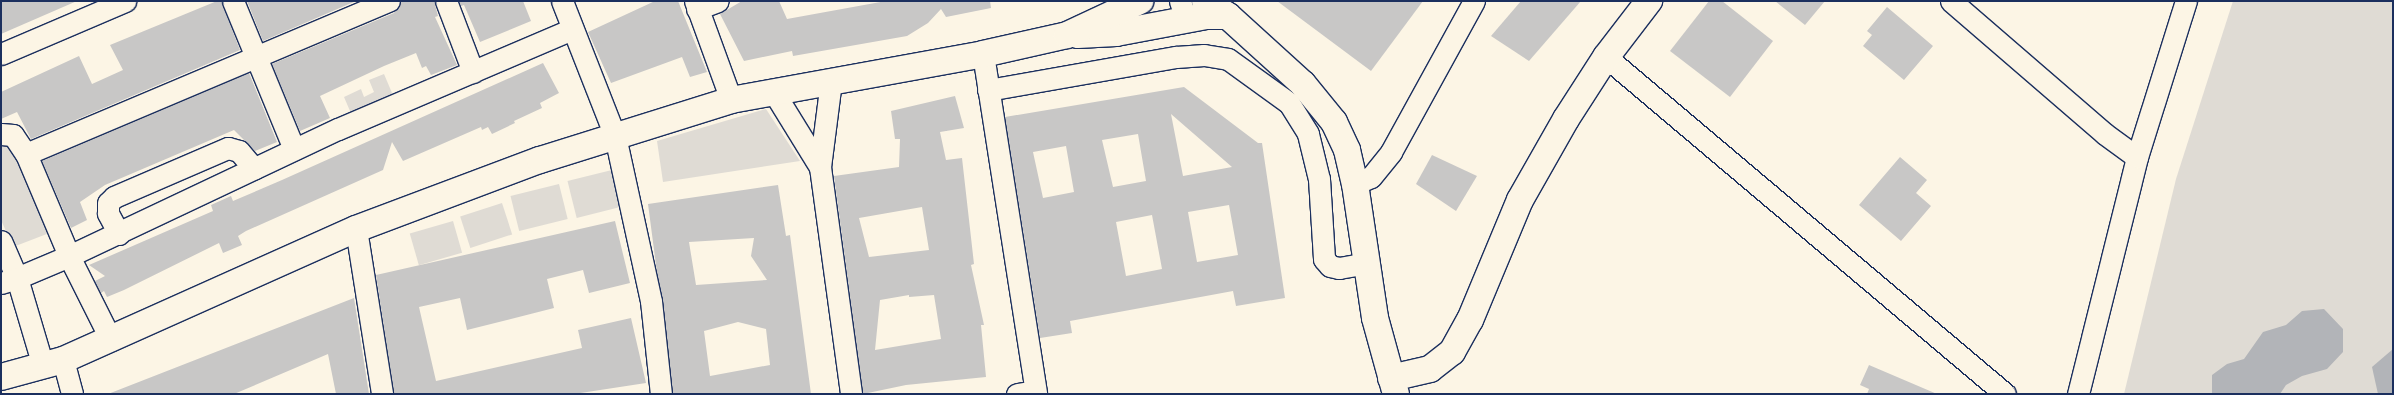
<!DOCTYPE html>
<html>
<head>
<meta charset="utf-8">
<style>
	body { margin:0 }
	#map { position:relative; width:2394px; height:395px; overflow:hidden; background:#fcf5e5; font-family:Itim,sans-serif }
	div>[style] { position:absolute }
	.green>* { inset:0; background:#dfdbd4; transform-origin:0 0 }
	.water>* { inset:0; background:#b2b4b8 }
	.building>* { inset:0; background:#c8c7c6 }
	.roads { filter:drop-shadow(1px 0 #1b2f5e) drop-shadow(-1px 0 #1b2f5e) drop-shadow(0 1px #1b2f5e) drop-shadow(0 -1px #1b2f5e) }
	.minor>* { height:21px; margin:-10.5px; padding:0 10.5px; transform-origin:10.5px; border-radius:10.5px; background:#fcf5e5 }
	.tertiary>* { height:26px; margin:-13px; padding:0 13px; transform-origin:13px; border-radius:13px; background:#fcf5e5 }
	span { translate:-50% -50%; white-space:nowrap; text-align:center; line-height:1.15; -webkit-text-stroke:4.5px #fcf5e5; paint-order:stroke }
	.frame { position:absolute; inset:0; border:2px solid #1b2f5e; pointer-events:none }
</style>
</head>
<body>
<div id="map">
	<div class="green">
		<i style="clip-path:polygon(2233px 1px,2393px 1px,2393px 394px,2124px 394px,2176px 179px)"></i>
		<i style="clip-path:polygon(384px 74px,395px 100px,353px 118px,344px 97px,361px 89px,364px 97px,374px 92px,369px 80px)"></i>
		<i style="clip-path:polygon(766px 109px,800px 161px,663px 182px,657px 141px)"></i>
		<i style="clip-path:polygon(11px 140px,52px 232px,13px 247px,1px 220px,1px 144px)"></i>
		<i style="left:616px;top:169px;width:38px;height:50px;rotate:76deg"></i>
		<i style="left:559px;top:184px;width:36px;height:50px;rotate:76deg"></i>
		<i style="left:502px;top:203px;width:33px;height:44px;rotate:72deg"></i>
		<i style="left:453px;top:221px;width:33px;height:45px;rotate:74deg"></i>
	</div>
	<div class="water">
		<i style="clip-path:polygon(2324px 309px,2343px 329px,2343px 352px,2327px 369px,2302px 376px,2286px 385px,2280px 394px,2212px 394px,2212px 375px,2227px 364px,2244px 359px,2263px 332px,2286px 325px,2302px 311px)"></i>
		<i style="clip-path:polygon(2393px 349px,2393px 394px,2378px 394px,2372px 367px)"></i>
	</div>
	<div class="building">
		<i style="clip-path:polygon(1px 1px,77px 1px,1px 34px)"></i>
		<i style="clip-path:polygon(217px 1px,221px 1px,240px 50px,31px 139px,17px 112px,1px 119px,1px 92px,79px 56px,92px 84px,123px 70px,110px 45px)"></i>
		<i style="clip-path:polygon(247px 1px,356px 1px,263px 41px)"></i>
		<i style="clip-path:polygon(401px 1px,434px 1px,438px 16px,435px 17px,457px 65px,431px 75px,426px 66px,422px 68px,416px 53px,384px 66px,320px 96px,330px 118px,300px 131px,272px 64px,394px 13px)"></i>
		<i style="clip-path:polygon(459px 1px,523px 1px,531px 21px,480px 42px,464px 5px,461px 6px)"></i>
		<i style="clip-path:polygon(655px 1px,678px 1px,707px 72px,690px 77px,682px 57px,611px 83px,588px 32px)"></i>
		<i style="clip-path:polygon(742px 1px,779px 1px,787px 19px,886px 1px,990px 1px,991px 8px,946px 17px,941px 9px,928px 23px,907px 36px,793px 56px,792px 51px,744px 61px,720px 14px)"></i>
		<i style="clip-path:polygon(1277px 1px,1423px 1px,1371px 71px)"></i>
		<i style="clip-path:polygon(1521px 1px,1581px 1px,1529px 61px,1491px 36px)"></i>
		<i style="clip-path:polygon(1709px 1px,1722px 1px,1773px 41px,1730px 97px,1670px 51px)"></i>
		<i style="clip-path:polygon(1775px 1px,1825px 1px,1805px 25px)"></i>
		<i style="clip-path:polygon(1887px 7px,1933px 46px,1904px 80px,1863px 46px,1872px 35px,1867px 31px)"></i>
		<i style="clip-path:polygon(543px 63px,559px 93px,540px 103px,542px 108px,514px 121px,515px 123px,492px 134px,488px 127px,482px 130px,481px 127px,403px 161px,392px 142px,383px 170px,246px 231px,238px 236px,242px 245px,223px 253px,219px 243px,124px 290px,107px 297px,104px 291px,101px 293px,95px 281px,105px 276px,89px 265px,213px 211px,211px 205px,231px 196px,233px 201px,282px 180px)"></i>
		<i style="clip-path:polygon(249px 73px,277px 142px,255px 151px,234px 130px,105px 185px,80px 202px,87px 220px,71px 228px,42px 161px)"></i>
		<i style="clip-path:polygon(evenodd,1184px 87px,1258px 143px,1262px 143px,1285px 298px,1236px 306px,1233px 291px,1070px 321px,1072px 333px,1040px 338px,1005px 117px,1184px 87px,1171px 114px,1232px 167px,1183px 176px,1171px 114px,1184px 87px,1138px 134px,1146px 181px,1113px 187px,1102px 140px,1138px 134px,1184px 87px,1066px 146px,1074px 192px,1043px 198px,1033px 152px,1066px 146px,1184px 87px,1229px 205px,1238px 255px,1197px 262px,1188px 212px,1229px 205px,1184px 87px,1152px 215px,1162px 269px,1126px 276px,1116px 222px,1152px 215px)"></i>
		<i style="clip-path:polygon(evenodd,955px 96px,964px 128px,940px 132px,946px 160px,962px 158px,974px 264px,971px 265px,984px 325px,981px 325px,986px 377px,906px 385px,863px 394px,834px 176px,899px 167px,900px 139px,895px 139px,891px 111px,955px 96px,922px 207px,929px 250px,869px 257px,859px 218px,922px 207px,955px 96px,909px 295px,909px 297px,934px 295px,941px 339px,875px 350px,880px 300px,909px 295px)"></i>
		<i style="clip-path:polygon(1432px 155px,1477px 176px,1456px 211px,1416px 184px)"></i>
		<i style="clip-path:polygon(1900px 157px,1927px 180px,1916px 193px,1931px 206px,1901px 241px,1859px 205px)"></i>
		<i style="clip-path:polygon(evenodd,778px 185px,786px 236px,790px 235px,811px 394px,673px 394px,648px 204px,778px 185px,754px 238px,751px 256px,767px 280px,696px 285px,689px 242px,754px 238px,778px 185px,738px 322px,766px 329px,770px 365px,710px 376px,704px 331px,738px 322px)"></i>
		<i style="clip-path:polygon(615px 221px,630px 283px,589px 293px,583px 270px,547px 279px,554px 308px,467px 330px,460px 298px,419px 307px,436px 381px,582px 348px,578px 330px,631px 318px,646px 383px,574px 394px,394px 394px,376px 275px)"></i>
		<i style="clip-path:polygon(354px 298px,369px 394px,336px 394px,328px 354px,234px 394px,108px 394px)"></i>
		<i style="clip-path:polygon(1869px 365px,1937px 394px,1867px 394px,1869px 389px,1860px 385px)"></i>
	</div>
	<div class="roads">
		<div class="minor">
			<i style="left:233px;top:1px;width:160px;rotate:67.6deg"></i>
			<i style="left:446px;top:1px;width:76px;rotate:69.2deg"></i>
			<i style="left:562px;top:1px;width:145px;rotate:68.6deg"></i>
			<i style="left:615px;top:136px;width:169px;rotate:77.7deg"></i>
			<i style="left:651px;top:301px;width:94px;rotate:83.9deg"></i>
			<i style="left:695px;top:1px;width:105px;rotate:70deg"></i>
			<i style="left:1180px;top:1px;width:20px;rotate:72deg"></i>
			<i style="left:1951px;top:1px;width:203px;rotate:40.8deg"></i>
			<i style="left:2105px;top:134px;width:39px;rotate:36deg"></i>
			<i style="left:697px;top:9px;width:22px;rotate:-21deg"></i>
			<i style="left:1px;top:54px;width:135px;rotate:-23.1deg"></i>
			<i style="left:983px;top:54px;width:344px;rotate:81.1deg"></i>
			<i style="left:1606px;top:57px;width:522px;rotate:40.18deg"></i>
			<i style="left:988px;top:90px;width:191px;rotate:-10deg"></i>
			<i style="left:1176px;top:57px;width:28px;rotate:-4deg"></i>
			<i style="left:1204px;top:55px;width:24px;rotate:9deg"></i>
			<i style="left:1228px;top:59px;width:75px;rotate:35.8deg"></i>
			<i style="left:1289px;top:103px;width:36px;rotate:58deg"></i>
			<i style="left:1308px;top:134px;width:46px;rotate:76.3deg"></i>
			<i style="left:1319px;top:179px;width:80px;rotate:86.4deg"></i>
			<i style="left:1324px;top:259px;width:9px;rotate:49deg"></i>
			<i style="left:1330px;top:266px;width:9px;rotate:13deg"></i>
			<i style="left:1339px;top:268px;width:28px;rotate:-10deg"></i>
			<i style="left:773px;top:91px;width:89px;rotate:58.3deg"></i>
			<i style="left:820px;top:167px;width:229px;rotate:82.2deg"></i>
			<i style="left:1px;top:134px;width:12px;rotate:5deg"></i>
			<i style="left:13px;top:135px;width:23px;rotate:56deg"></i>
			<i style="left:26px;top:154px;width:111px;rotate:67.1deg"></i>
			<i style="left:69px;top:256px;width:56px;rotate:157.1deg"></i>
			<i style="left:17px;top:278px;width:40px;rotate:-113.4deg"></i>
			<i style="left:26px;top:154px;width:394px;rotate:-22.9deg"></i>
			<i style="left:820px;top:167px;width:87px;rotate:-82.7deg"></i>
			<i style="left:1355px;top:184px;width:17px;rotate:-24deg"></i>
			<i style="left:1371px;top:177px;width:32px;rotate:-51deg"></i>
			<i style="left:1391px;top:152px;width:172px;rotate:-61.2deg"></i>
			<i style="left:356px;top:229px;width:167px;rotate:81deg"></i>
			<i style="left:119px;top:234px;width:24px;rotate:-118deg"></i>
			<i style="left:108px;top:213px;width:10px;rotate:-90deg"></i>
			<i style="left:108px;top:203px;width:8px;rotate:-45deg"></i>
			<i style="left:114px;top:197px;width:124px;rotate:-23.3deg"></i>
			<i style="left:228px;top:148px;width:11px;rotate:15deg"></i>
			<i style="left:239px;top:151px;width:23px;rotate:50deg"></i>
			<i style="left:1px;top:283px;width:17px;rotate:-17deg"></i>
			<i style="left:17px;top:278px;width:92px;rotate:73.5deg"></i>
			<i style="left:111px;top:340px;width:94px;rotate:-116.6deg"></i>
			<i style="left:69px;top:256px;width:297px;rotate:-25.3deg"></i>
			<i style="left:338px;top:129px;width:255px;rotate:-23.1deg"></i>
			<i style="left:63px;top:360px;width:35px;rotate:75deg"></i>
			<i style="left:1017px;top:394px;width:18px;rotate:-9deg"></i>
			<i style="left:2078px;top:394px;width:244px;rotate:-76deg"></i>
			<i style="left:2137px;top:157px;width:164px;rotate:-72.6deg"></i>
		</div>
		<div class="tertiary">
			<i style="left:1205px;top:1px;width:27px;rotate:33deg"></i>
			<i style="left:1228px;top:16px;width:101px;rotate:42.2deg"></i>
			<i style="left:1303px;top:84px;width:49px;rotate:50.8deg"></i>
			<i style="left:1334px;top:122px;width:31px;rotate:65deg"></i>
			<i style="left:1347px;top:150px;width:35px;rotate:77deg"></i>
			<i style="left:1355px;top:184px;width:135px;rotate:81.5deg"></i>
			<i style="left:1375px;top:318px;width:79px;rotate:74.6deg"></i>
			<i style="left:1078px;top:35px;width:38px;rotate:-3deg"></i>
			<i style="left:1116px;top:33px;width:92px;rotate:-10.7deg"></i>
			<i style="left:1206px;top:16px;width:22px"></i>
			<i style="left:1px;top:377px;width:64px;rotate:-15.3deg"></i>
			<i style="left:63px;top:360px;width:321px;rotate:-24.1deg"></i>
			<i style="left:356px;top:229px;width:197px;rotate:-20.6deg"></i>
			<i style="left:540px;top:160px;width:200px;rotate:-17.4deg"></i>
			<i style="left:731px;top:100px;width:256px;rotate:-10.3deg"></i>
			<i style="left:983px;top:54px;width:86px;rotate:-12.7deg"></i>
			<i style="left:1067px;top:35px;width:81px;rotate:-25deg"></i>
			<i style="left:1391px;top:378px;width:40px;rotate:-13deg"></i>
			<i style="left:1430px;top:369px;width:28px;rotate:-38deg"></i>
			<i style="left:1452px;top:352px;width:37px;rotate:-61deg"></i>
			<i style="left:1470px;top:320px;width:130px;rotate:-67.4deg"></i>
			<i style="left:1520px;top:200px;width:93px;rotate:-60.4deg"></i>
			<i style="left:1566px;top:119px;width:74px;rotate:-57.2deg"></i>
			<i style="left:1606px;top:57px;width:71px;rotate:-52.5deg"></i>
		</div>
	</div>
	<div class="frame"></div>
</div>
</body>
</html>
